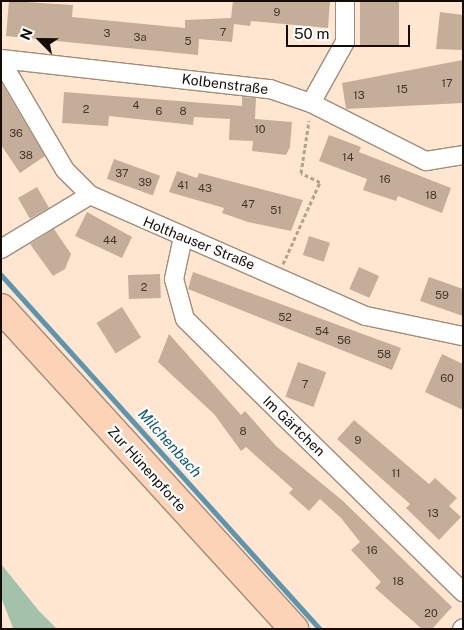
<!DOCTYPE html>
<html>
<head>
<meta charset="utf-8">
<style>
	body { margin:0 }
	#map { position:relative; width:464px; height:630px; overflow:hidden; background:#fee6d0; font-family:"Public Sans",sans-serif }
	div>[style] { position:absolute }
	.green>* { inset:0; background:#a4c1ac }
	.stream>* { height:5px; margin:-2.5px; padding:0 2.5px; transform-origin:2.5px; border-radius:2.5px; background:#5e95ae }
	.building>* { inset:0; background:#c5ae99; transform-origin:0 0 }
	.path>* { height:3px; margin-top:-1.5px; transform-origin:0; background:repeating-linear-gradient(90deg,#b4a190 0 4px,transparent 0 6.5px) }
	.roads { filter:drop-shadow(1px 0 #a28c78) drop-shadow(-1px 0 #a28c78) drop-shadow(0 1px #a28c78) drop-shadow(0 -1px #a28c78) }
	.minor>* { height:18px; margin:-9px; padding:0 9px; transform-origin:9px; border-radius:9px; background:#fff }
	.primary>* { height:28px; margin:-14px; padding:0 14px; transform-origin:14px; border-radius:14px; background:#fdd3b8 }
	span { translate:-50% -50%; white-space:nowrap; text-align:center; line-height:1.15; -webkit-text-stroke:4.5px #fff; paint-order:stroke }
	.number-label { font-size:11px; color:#40342a }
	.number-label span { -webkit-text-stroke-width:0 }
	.street-label { font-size:14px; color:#140c05 }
	.water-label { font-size:15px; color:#0f5873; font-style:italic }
	.frame { position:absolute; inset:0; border:2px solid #140c05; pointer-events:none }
	.north { position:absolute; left:15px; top:15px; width:50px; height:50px; -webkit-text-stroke:4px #fff; paint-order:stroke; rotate:293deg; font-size:14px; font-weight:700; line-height:20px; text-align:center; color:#140c05 }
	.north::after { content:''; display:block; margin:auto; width:18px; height:22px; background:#140c05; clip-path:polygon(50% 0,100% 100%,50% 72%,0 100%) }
	.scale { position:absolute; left:286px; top:25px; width:124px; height:22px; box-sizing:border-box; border:2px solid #140c05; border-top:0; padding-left:6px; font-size:15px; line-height:18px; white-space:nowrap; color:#140c05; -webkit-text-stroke:4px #fff; paint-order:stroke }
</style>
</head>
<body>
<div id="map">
	<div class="green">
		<i style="clip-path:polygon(1px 564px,39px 611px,57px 629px,8px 629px,13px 628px,1px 597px)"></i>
	</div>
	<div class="stream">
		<i style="left:1px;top:275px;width:477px;rotate:48deg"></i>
	</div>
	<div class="building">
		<i style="clip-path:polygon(9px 1px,73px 5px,72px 17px,185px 28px,185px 20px,231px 18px,233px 1px,330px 1px,328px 28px,251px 21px,250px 26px,234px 24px,232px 42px,199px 39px,198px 55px,6px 36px)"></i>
		<i style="left:360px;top:1px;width:39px;height:46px"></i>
		<i style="clip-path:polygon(440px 12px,463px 15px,463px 50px,436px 49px)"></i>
		<i style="clip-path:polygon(463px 60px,463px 103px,346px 109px,342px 83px)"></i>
		<i style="clip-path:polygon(1px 82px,45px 156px,20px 173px,1px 145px)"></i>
		<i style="clip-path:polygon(64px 92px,242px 106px,242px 97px,256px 98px,255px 119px,292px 122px,290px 147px,286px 155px,252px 151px,253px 141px,229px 140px,230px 119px,194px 117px,193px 125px,109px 116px,108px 126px,62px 123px)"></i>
		<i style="clip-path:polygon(329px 135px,361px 147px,359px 152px,451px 188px,442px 213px,398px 196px,396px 201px,363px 190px,367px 179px,319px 161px)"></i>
		<i style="left:114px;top:159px;width:49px;height:21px;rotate:20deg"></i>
		<i style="clip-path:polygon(177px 171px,197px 178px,199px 173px,303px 200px,291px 231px,248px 222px,222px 213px,224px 208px,169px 192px)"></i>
		<i style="left:37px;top:187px;width:24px;height:22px;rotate:60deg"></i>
		<i style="clip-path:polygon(87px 212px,132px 237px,122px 258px,75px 236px)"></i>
		<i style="clip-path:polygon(54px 229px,71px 254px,65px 269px,53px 276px,30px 244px)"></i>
		<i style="left:309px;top:236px;width:22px;height:20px;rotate:18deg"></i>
		<i style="left:359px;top:267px;width:22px;height:24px;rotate:24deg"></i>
		<i style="clip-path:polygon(193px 272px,401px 348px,392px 370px,188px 289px)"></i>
		<i style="left:160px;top:274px;width:24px;height:32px;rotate:88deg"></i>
		<i style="clip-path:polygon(429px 277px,463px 289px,463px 316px,420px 301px)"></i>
		<i style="left:122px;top:307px;width:36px;height:30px;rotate:58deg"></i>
		<i style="clip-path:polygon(169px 334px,241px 415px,245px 411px,276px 446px,343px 501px,452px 607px,432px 629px,422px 629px,375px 588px,381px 582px,351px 550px,360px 542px,341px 518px,320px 499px,309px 511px,289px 493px,293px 489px,246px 447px,241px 451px,214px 414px,158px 362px)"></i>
		<i style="clip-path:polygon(442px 354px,463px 364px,463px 410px,425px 392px)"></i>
		<i style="left:298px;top:362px;width:30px;height:37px;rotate:20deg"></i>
		<i style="clip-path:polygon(354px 420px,429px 484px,435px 478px,457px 498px,449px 506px,461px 517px,439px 540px,406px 508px,410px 504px,337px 439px)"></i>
	</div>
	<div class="path">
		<i style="left:283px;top:264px;width:90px;rotate:-65.7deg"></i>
		<i style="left:320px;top:182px;width:21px;rotate:-155deg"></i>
		<i style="left:301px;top:173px;width:53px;rotate:-81.3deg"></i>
	</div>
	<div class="roads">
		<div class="minor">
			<i style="left:1px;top:59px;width:271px;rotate:6.4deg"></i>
			<i style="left:270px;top:89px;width:43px;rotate:18.9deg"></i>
			<i style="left:311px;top:103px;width:129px;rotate:26.8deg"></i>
			<i style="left:426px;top:161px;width:37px;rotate:-9deg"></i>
			<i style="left:1px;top:61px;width:126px;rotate:59.6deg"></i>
			<i style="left:65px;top:170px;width:35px;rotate:45deg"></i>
			<i style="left:90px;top:195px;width:301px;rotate:23.7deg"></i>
			<i style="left:366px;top:316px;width:99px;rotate:11.7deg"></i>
			<i style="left:311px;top:103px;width:70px;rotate:-60.9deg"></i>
			<i style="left:345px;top:42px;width:41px;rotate:-90deg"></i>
			<i style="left:183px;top:237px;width:43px;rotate:102.1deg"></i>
			<i style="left:174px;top:279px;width:41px;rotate:74.6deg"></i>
			<i style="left:185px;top:319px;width:390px;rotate:44.5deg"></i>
			<i style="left:1px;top:249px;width:104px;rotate:-31.2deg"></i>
			<i style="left:462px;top:629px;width:1px;rotate:-45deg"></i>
		</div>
		<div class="primary">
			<i style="left:1px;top:308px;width:435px;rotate:47.6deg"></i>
		</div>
	</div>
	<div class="number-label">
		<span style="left:277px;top:12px">9</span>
		<span style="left:223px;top:32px">7</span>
		<span style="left:107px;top:33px">3</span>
		<span style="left:140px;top:37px">3a</span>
		<span style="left:188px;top:41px">5</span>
		<span style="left:447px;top:83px">17</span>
		<span style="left:402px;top:89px">15</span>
		<span style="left:359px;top:95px">13</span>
		<span style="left:136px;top:105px">4</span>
		<span style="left:86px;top:109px">2</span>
		<span style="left:159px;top:111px">6</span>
		<span style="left:183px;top:111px">8</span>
		<span style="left:260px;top:129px">10</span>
		<span style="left:16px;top:133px">36</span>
		<span style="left:26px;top:155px">38</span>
		<span style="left:348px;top:157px">14</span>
		<span style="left:122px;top:173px">37</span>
		<span style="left:385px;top:179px">16</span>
		<span style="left:145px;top:182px">39</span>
		<span style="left:183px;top:185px">41</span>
		<span style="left:205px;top:188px">43</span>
		<span style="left:431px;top:195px">18</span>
		<span style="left:248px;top:204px">47</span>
		<span style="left:276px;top:210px">51</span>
		<span style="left:110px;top:240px">44</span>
		<span style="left:144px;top:287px">2</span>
		<span style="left:442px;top:295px">59</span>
		<span style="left:285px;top:317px">52</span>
		<span style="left:322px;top:331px">54</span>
		<span style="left:344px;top:340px">56</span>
		<span style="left:384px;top:354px">58</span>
		<span style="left:447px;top:378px">60</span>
		<span style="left:305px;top:384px">7</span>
		<span style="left:243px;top:431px">8</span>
		<span style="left:358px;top:440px">9</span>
		<span style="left:396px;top:473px">11</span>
		<span style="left:433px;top:513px">13</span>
		<span style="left:372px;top:550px">16</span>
		<span style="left:398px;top:581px">18</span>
		<span style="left:431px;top:613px">20</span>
	</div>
	<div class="street-label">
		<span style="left:225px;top:84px;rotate:7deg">Kolbenstraße</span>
		<span style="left:199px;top:243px;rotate:22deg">Holthauser Straße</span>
		<span style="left:294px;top:426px;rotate:44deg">Im Gärtchen</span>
		<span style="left:147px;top:469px;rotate:48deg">Zur Hünenpforte</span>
	</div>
	<div class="water-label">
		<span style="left:170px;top:443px;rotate:48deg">Milchenbach</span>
	</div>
	<div class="frame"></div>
	<div class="north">N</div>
	<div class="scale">50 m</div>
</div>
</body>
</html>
